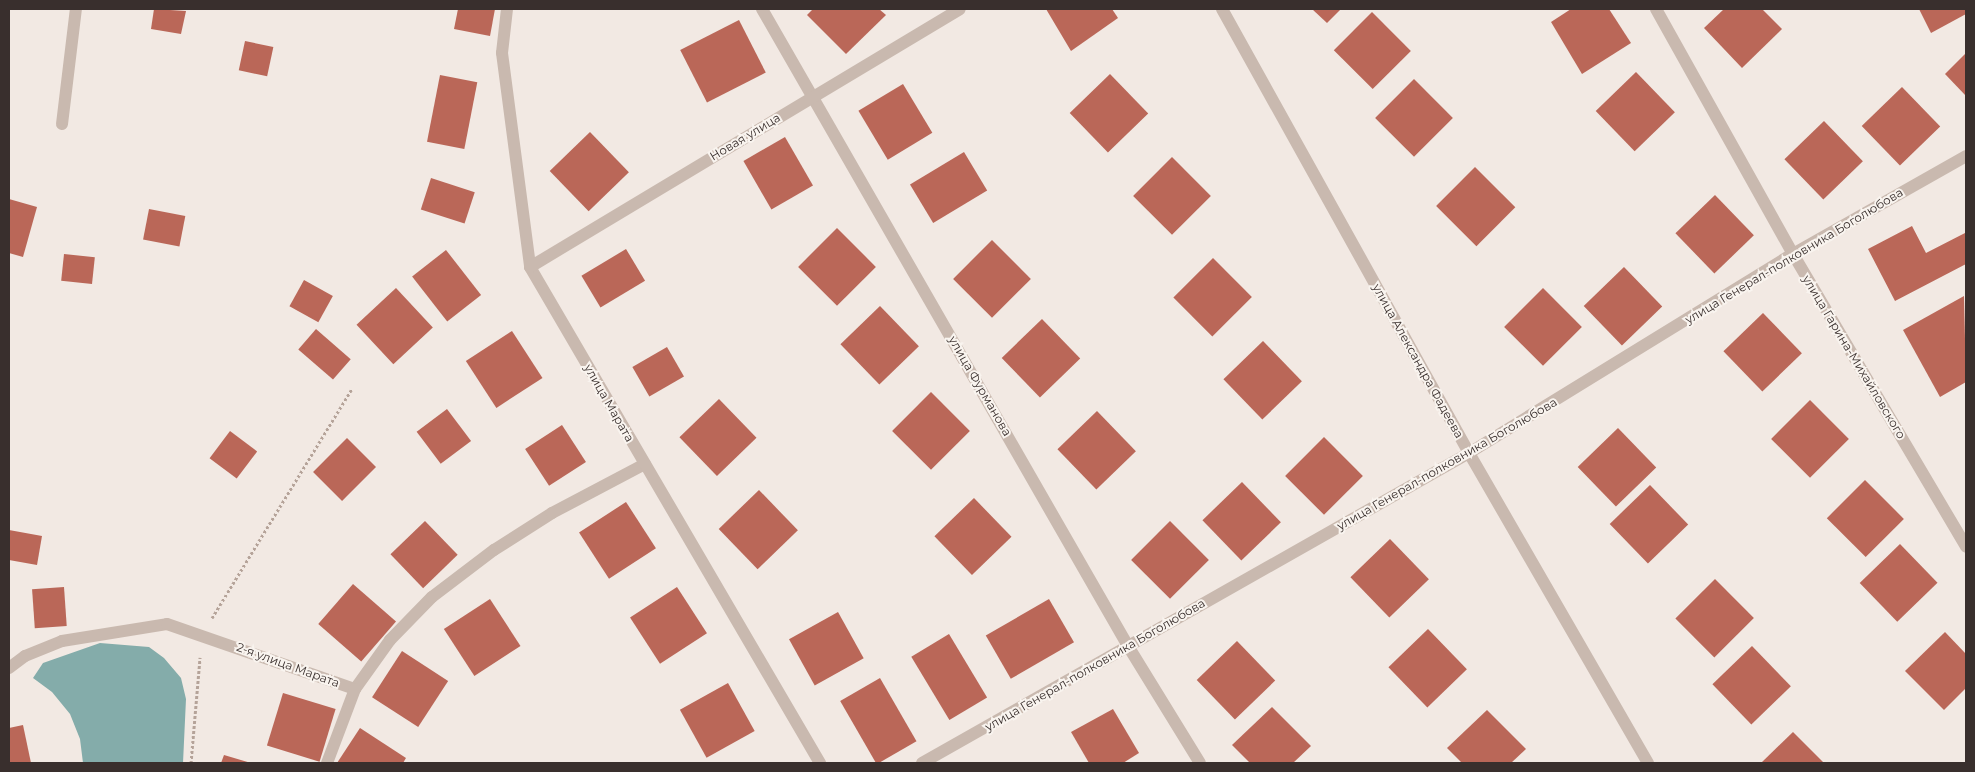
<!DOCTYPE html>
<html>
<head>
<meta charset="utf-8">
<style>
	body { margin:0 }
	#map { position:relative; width:1975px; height:772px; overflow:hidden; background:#f2e9e3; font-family:Montserrat,sans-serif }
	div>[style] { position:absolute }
	.water>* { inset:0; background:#84acaa }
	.building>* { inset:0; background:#ba6758; transform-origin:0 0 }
	.path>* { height:3px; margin-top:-1.5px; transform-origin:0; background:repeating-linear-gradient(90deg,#b5a399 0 2.5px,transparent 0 5px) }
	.lane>* { height:12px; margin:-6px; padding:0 6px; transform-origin:6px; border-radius:6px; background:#c9b9af }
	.street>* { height:12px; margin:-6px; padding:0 6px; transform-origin:6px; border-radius:6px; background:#c9b9af }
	span { translate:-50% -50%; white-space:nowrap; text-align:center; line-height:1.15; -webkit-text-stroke:4px #f9f4ef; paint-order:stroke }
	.street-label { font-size:12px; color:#392f2d }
	.frame { position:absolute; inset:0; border:10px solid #392f2d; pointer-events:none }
</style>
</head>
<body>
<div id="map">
	<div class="water">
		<i style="clip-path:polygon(100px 643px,149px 647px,164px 658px,181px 678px,186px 699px,183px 763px,83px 763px,80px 739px,70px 714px,52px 692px,33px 678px,43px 663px)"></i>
	</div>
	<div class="building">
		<i style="clip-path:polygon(154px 9px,186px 11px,181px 34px,151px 29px)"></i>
		<i style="clip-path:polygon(458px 9px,495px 9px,490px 36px,454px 29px)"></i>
		<i style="clip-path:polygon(813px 9px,879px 9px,886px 15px,846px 54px,807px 15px)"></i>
		<i style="clip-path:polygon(1046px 9px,1112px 9px,1118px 18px,1071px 51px)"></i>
		<i style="clip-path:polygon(1312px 9px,1341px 9px,1327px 23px)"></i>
		<i style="clip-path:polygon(1571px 9px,1609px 9px,1631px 43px,1582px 74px,1551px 22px)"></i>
		<i style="clip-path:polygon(1724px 9px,1762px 9px,1782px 29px,1742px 68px,1704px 28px)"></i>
		<i style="clip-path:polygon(1919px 9px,1966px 9px,1966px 14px,1931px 33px)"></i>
		<i style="left:1372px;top:12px;width:55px;height:54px;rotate:45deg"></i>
		<i style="left:739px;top:20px;width:59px;height:66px;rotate:63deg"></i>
		<i style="left:245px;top:41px;width:29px;height:30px;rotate:12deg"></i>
		<i style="clip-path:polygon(1966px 53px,1966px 96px,1945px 74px)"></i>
		<i style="left:1636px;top:72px;width:56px;height:56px;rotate:46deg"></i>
		<i style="left:1110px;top:74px;width:55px;height:56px;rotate:46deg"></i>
		<i style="left:440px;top:75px;width:38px;height:68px;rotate:11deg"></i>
		<i style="left:1414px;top:79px;width:55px;height:55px;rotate:45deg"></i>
		<i style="left:903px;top:84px;width:57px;height:52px;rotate:59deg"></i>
		<i style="left:1902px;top:87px;width:55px;height:56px;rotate:46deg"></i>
		<i style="left:1824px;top:121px;width:56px;height:55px;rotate:46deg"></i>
		<i style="left:590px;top:132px;width:56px;height:56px;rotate:46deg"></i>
		<i style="left:785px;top:137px;width:56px;height:48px;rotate:60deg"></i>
		<i style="left:964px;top:152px;width:45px;height:63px;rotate:59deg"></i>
		<i style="left:1172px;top:157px;width:55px;height:55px;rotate:45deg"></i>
		<i style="left:1475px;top:167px;width:57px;height:55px;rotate:45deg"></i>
		<i style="left:431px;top:178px;width:46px;height:33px;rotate:18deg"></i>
		<i style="left:1715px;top:195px;width:56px;height:55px;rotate:46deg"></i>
		<i style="clip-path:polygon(9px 199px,37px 207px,23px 257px,9px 253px)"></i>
		<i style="left:149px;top:209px;width:37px;height:31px;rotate:11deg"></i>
		<i style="clip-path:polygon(1912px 226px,1926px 253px,1965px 233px,1966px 264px,1895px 301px,1868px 249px)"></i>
		<i style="left:837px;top:228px;width:55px;height:55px;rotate:45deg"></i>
		<i style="left:992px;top:240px;width:55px;height:55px;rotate:45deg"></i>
		<i style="left:626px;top:249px;width:37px;height:52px;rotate:59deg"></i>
		<i style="left:446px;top:250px;width:57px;height:43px;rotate:52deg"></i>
		<i style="left:64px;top:254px;width:31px;height:27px;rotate:6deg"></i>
		<i style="left:1213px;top:258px;width:55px;height:56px;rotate:45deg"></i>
		<i style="left:1624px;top:267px;width:55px;height:56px;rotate:46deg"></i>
		<i style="left:304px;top:280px;width:33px;height:30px;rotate:29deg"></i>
		<i style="left:396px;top:288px;width:54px;height:54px;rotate:47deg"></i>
		<i style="left:1543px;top:288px;width:55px;height:55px;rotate:45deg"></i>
		<i style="clip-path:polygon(1964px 296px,1966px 382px,1940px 397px,1903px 330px)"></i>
		<i style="left:880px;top:306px;width:56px;height:55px;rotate:46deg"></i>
		<i style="left:1763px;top:313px;width:56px;height:55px;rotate:46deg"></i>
		<i style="left:1042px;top:319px;width:55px;height:56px;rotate:46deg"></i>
		<i style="left:316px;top:329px;width:46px;height:27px;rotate:41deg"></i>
		<i style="left:512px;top:331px;width:56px;height:55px;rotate:57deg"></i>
		<i style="left:1263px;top:341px;width:56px;height:55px;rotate:46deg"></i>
		<i style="left:667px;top:347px;width:34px;height:40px;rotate:60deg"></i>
		<i style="left:931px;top:392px;width:55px;height:55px;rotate:45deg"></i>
		<i style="left:719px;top:399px;width:54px;height:55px;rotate:46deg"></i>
		<i style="left:1810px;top:400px;width:55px;height:55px;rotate:45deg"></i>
		<i style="left:447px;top:409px;width:40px;height:38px;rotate:53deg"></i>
		<i style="left:1097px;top:411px;width:56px;height:55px;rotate:46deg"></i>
		<i style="left:562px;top:425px;width:44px;height:44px;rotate:57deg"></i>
		<i style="left:1618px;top:428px;width:55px;height:56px;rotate:46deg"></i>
		<i style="left:230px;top:431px;width:34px;height:34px;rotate:37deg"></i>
		<i style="left:1324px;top:437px;width:55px;height:55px;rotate:45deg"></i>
		<i style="left:347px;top:438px;width:41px;height:48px;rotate:45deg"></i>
		<i style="left:1865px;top:480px;width:55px;height:54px;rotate:45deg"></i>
		<i style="left:1242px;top:482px;width:56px;height:55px;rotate:46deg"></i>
		<i style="left:1650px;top:485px;width:55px;height:56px;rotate:46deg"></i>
		<i style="left:759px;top:490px;width:56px;height:56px;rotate:46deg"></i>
		<i style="left:974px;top:498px;width:54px;height:55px;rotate:46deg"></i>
		<i style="left:626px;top:502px;width:55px;height:56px;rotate:57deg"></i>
		<i style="left:425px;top:521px;width:47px;height:48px;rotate:46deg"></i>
		<i style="left:1170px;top:521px;width:55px;height:55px;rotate:45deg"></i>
		<i style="clip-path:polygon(9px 530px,42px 536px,37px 565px,9px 560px)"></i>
		<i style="left:1390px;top:539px;width:56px;height:55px;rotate:46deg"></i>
		<i style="left:1900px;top:544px;width:54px;height:56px;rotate:46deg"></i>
		<i style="left:1715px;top:579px;width:55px;height:56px;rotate:45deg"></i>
		<i style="left:353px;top:584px;width:57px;height:53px;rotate:41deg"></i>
		<i style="left:64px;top:587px;width:39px;height:32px;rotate:86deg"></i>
		<i style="left:677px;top:587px;width:55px;height:56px;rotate:57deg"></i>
		<i style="left:490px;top:599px;width:56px;height:55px;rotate:57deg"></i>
		<i style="left:1049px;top:599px;width:50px;height:73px;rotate:60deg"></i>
		<i style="left:838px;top:612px;width:53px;height:56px;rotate:61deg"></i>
		<i style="left:1428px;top:629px;width:56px;height:55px;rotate:46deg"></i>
		<i style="clip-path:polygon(1945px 632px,1966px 654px,1966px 688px,1944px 710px,1905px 671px)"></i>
		<i style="left:949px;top:634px;width:74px;height:44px;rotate:59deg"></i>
		<i style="left:1237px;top:641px;width:55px;height:56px;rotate:46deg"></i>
		<i style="left:1752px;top:646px;width:56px;height:55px;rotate:46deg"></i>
		<i style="left:402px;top:651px;width:55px;height:55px;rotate:33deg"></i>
		<i style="left:880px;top:678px;width:73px;height:46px;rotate:60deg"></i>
		<i style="left:728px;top:683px;width:55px;height:55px;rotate:61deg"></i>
		<i style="left:283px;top:693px;width:55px;height:55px;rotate:17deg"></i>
		<i style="clip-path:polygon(1272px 707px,1311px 746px,1293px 763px,1250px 763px,1232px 745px)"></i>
		<i style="clip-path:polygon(1113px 709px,1139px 753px,1123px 763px,1089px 763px,1071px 732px)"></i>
		<i style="clip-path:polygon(1487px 710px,1526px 749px,1511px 763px,1462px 763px,1447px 748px)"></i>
		<i style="clip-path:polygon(23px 725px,31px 763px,9px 763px,9px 728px)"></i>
		<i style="clip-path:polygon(360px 728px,406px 758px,403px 763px,337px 763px)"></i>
		<i style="clip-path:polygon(1793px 732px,1824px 763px,1761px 763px)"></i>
		<i style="clip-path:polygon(224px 755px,251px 763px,221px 763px)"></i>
	</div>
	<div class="path">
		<i style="left:212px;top:618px;width:268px;rotate:-58.6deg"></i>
		<i style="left:191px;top:763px;width:106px;rotate:-85.1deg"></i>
	</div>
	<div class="lane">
		<i style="left:62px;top:124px;width:116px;rotate:-83.1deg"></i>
		<i style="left:9px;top:668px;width:20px;rotate:-37deg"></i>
		<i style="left:25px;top:656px;width:40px;rotate:-22deg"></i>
		<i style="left:62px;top:641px;width:106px;rotate:-9.2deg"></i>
		<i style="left:167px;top:624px;width:199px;rotate:19.1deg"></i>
		<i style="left:355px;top:689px;width:60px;rotate:-54.5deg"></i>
		<i style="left:390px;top:640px;width:60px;rotate:-45.7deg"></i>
		<i style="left:432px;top:597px;width:78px;rotate:-37.2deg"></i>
		<i style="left:494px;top:550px;width:69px;rotate:-32.5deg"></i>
		<i style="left:552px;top:513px;width:105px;rotate:-27.8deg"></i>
		<i style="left:327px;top:763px;width:79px;rotate:-69.3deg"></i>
	</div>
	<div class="street">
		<i style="left:507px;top:9px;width:44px;rotate:96.5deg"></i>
		<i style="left:502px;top:53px;width:216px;rotate:82.5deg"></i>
		<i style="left:530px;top:267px;width:575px;rotate:59.69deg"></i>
		<i style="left:762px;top:9px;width:735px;rotate:60.12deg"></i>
		<i style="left:1128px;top:646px;width:137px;rotate:58.4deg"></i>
		<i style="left:1222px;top:9px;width:508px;rotate:60.91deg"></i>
		<i style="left:1469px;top:453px;width:358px;rotate:60deg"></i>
		<i style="left:1656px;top:9px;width:281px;rotate:60.8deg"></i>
		<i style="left:1793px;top:254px;width:340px;rotate:59.4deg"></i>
		<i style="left:530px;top:267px;width:501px;rotate:-30.96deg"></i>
		<i style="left:922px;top:763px;width:629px;rotate:-29.54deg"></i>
		<i style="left:1469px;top:453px;width:380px;rotate:-31.6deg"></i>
		<i style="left:1793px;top:254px;width:199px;rotate:-29.5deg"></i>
	</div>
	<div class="street-label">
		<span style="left:745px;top:137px;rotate:-31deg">Новая улица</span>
		<span style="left:1794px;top:256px;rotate:-31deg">улица Генерал-полковника Боголюбова</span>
		<span style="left:1854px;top:357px;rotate:59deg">улица Гарина-Михайловского</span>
		<span style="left:1418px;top:361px;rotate:61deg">улица Александра Фадеева</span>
		<span style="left:980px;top:386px;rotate:60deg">улица Фурманова</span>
		<span style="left:609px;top:403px;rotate:60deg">улица Марата</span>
		<span style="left:1447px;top:464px;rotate:-30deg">улица Генерал-полковника Боголюбова</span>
		<span style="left:288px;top:665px;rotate:20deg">2-я улица Марата</span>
		<span style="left:1095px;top:665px;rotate:-30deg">улица Генерал-полковника Боголюбова</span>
	</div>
	<div class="frame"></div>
</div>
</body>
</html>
